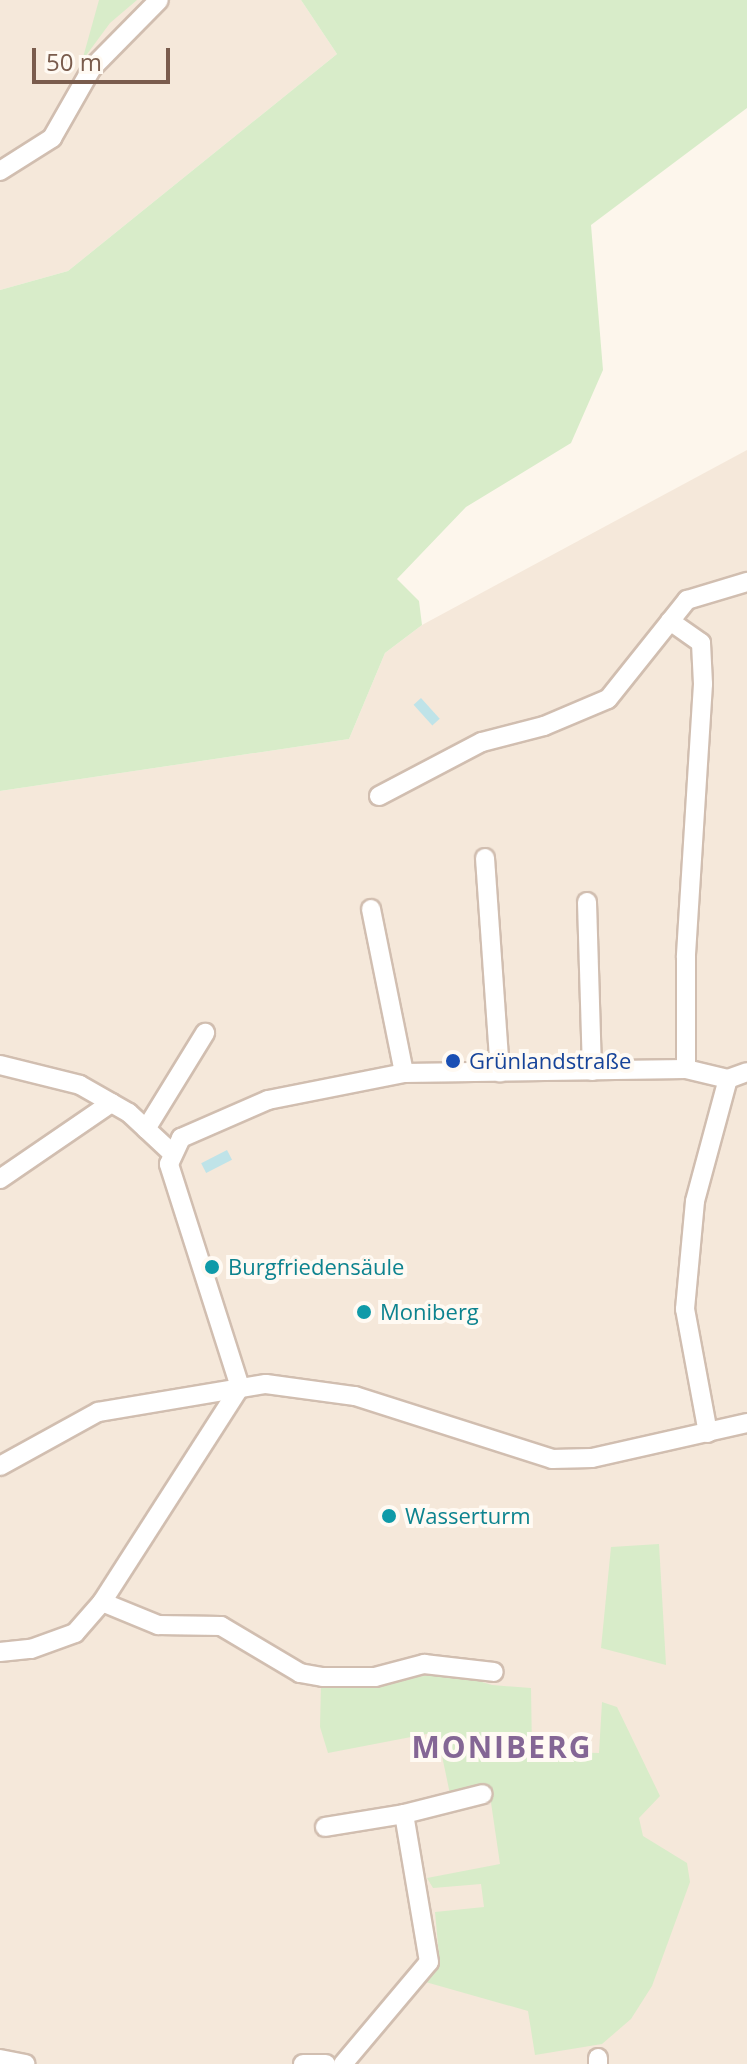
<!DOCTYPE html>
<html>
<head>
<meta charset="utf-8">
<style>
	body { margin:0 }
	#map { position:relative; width:747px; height:2064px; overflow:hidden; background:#fdf6ec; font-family:"Open Sans",sans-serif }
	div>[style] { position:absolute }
	.residential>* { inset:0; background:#f5e8da }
	.green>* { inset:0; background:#d8ecc9 }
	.water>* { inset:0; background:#bfe3e8; transform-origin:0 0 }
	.roads { filter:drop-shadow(2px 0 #d1beb0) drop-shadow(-2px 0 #d1beb0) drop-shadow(0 2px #d1beb0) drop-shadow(0 -2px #d1beb0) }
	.street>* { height:18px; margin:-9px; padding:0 9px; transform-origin:9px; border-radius:9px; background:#fff }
	.dots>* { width:22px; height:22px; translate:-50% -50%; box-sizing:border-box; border:4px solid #fffaf3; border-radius:50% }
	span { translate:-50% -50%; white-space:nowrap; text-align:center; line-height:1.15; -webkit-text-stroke:8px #fffaf3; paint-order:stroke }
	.transit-label { font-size:22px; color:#164399 }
	.left { translate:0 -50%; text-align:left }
	.culture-label { font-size:22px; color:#0d838f }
	.district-label { font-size:30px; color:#846695; font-weight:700; letter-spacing:2px }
	.scale { position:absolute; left:32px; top:48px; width:138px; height:36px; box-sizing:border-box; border:4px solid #7a5c4d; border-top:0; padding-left:10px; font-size:24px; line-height:28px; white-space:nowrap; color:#7a5c4d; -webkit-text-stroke:6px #fffaf3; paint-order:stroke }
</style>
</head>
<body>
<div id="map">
	<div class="residential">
		<i style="clip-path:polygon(0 0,301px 0,337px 54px,68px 271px,0 290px)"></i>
		<i style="clip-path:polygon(747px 450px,747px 2064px,0 2064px,0 791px,349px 739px,385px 653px,422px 625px)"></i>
	</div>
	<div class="green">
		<i style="clip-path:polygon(99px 0,137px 0,110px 23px,82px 61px)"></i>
		<i style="clip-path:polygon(301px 0,747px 0,747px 108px,591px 225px,603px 370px,571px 443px,466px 507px,397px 579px,419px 601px,422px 625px,385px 653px,349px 739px,0 791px,0 290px,68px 271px,337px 54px)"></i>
		<i style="clip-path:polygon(659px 1544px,666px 1665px,601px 1648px,611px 1547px)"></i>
		<i style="clip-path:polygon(449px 1672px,492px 1685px,531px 1688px,532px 1751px,599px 1753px,602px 1702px,617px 1707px,660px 1796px,639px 1818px,643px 1836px,687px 1863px,690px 1882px,652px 1986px,631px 2019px,602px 2044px,535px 2055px,528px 2011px,422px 1981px,439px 1956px,435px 1912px,484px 1907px,481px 1884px,433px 1888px,427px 1878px,500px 1864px,489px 1789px,450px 1794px,437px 1732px,328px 1753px,320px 1727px,321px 1683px,361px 1686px)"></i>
	</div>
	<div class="water">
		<i style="left:421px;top:698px;width:28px;height:10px;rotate:48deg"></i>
		<i style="left:227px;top:1150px;width:11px;height:29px;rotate:63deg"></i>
	</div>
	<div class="roads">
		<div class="street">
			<i style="left:0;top:171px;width:62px;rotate:-32.4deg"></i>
			<i style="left:52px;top:138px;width:81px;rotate:-60.3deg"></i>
			<i style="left:92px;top:68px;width:95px;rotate:-45.4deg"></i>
			<i style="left:670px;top:621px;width:38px;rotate:35deg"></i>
			<i style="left:701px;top:643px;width:41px;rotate:87.2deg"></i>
			<i style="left:703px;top:684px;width:274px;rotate:93.6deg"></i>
			<i style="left:686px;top:957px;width:112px;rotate:90deg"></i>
			<i style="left:379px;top:796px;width:116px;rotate:-27.7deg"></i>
			<i style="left:482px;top:742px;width:64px;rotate:-14.5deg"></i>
			<i style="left:544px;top:726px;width:69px;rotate:-22.9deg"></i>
			<i style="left:608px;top:699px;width:127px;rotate:-51.4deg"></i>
			<i style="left:687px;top:600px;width:63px;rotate:-16.7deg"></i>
			<i style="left:485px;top:858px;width:215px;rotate:86deg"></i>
			<i style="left:587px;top:902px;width:169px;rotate:88.3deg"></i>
			<i style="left:371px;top:909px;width:167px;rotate:78.6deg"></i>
			<i style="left:0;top:1065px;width:82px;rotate:14deg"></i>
			<i style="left:80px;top:1085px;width:56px;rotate:29.7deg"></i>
			<i style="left:129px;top:1113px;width:57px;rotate:42.9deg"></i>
			<i style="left:146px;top:1129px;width:113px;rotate:-58.4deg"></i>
			<i style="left:0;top:1179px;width:135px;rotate:-34.4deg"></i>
			<i style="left:708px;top:1433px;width:126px;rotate:-100.5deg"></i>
			<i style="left:685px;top:1309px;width:108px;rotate:-84.7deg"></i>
			<i style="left:695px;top:1201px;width:126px;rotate:-74.9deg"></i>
			<i style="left:0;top:1466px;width:112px;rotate:-28.9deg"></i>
			<i style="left:98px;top:1412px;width:170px;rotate:-9.5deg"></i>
			<i style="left:266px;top:1384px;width:90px;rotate:7.7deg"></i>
			<i style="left:355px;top:1396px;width:207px;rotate:17.7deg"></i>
			<i style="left:552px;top:1459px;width:40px;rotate:-1.4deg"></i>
			<i style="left:592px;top:1458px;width:159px;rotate:-12.7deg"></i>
			<i style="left:102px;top:1602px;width:255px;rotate:-57.3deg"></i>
			<i style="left:240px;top:1387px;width:234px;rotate:-107.7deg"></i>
			<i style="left:169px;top:1164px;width:29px;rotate:-65deg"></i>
			<i style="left:181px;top:1138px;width:95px;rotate:-23.6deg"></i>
			<i style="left:268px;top:1100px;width:139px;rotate:-11.2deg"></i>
			<i style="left:404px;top:1073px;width:282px;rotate:-0.8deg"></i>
			<i style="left:686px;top:1069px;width:43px;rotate:13.4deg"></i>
			<i style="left:728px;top:1079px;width:20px;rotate:-20deg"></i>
			<i style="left:0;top:1652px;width:31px;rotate:-6deg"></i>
			<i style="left:31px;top:1649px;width:47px;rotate:-20deg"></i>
			<i style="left:75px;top:1633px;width:41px;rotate:-48.9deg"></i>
			<i style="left:102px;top:1602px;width:61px;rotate:22.3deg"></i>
			<i style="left:158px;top:1625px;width:63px;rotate:0.9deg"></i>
			<i style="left:221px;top:1626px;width:92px;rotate:30.7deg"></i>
			<i style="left:300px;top:1673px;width:23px;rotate:10deg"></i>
			<i style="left:323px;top:1677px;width:52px"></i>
			<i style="left:375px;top:1677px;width:51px;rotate:-14.9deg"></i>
			<i style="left:424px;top:1664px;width:70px;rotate:6.5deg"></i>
			<i style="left:325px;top:1827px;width:80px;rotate:-9.3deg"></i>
			<i style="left:598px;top:2058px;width:6px;rotate:90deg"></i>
			<i style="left:0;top:2059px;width:26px;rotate:11deg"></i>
			<i style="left:303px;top:2064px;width:23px"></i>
			<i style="left:343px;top:2064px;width:133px;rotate:-49.9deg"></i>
			<i style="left:429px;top:1962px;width:150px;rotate:-99.6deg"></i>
			<i style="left:404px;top:1814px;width:81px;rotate:-14.2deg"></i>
		</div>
	</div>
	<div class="dots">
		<i style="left:453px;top:1061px;background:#1a4fb4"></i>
		<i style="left:212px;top:1267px;background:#0f9aa8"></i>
		<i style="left:364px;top:1312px;background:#0f9aa8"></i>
		<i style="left:389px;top:1516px;background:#0f9aa8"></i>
	</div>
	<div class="transit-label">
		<span class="left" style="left:469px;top:1061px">Grünlandstraße</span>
	</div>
	<div class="culture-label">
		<span class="left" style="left:228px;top:1267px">Burgfriedensäule</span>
		<span class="left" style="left:380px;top:1312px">Moniberg</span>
		<span class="left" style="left:405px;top:1516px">Wasserturm</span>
	</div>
	<div class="district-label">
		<span style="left:502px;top:1747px">MONIBERG</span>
	</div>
	<div class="scale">50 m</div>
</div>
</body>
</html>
